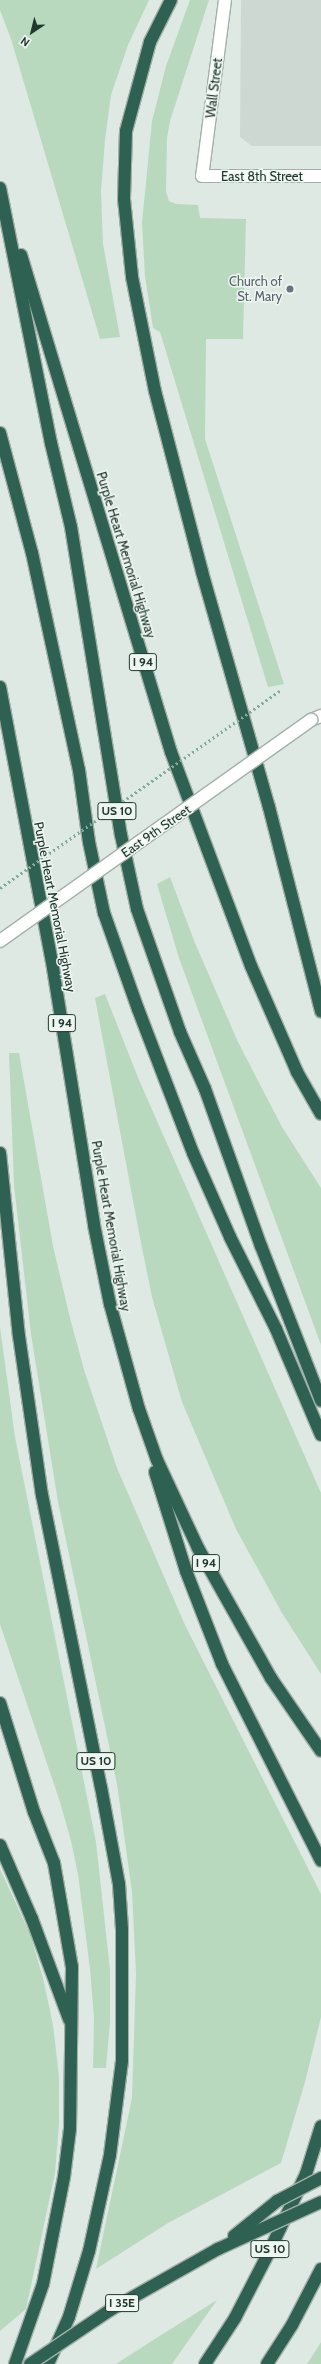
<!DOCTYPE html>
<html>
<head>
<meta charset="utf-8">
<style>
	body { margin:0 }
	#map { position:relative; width:321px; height:2364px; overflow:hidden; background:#dee9e3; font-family:Cabin,sans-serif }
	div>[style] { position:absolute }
	.built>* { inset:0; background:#cdd8d2 }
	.green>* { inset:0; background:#b8d9be }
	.roads { filter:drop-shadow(1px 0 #a2b0a9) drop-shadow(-1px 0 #a2b0a9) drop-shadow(0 1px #a2b0a9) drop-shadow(0 -1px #a2b0a9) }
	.minor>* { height:12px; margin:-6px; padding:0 6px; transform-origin:6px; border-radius:6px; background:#fff }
	.highway>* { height:12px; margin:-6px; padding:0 6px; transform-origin:6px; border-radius:6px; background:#2f6152 }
	.path-bridge>* { height:2.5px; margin-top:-1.25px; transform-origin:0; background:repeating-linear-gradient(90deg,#81ab9a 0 2px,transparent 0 5px) }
	.bridges { filter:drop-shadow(1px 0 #a2b0a9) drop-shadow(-1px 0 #a2b0a9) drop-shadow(0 1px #a2b0a9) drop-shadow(0 -1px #a2b0a9) }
	.minor-bridge>* { height:12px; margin:-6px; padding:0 6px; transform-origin:6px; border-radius:6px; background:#fff }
	.highway-bridge>* { height:12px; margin:-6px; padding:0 6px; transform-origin:6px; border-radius:6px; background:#2f6152 }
	.dots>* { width:11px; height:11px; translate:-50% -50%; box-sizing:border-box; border:2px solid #eef6f1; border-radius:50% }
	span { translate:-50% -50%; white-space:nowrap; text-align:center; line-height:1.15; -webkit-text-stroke:3px #eef6f1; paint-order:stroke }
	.shield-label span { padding:1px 3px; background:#eef6f1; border:1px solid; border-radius:3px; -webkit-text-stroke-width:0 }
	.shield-label { font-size:12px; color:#21372f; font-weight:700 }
	.street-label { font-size:13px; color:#21372f }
	.worship-label { font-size:13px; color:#5b616d }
	.right { translate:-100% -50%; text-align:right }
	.north { position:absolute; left:12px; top:12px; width:40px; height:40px; -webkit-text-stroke:3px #eef6f1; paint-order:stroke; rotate:215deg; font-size:11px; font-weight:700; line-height:16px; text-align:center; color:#21372f }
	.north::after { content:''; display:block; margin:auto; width:14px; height:18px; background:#21372f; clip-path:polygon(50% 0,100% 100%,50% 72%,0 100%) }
</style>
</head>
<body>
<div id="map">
	<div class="built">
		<i style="clip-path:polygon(241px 0,321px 0,321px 146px,252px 146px,240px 137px)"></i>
	</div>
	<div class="green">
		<i style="clip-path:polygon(0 0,149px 0,128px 45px,111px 95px,105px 140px,101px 191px,103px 244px,120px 337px,100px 339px,11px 39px,0 10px)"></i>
		<i style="clip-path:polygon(190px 0,209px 0,170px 121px,167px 138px,166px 192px,169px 201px,176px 204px,198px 205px,200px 218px,246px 219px,243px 339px,206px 339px,205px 439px,284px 684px,268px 687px,160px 332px,153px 328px,145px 276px,142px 223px,152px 121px,166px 66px)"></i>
		<i style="clip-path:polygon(170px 877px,195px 943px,238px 1042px,282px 1127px,321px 1188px,321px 1345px,179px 958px,157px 884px)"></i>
		<i style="clip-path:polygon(105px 994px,139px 1080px,321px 1493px,321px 1674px,282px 1613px,236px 1529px,182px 1402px,152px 1297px,141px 1243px,95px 998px)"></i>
		<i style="clip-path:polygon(9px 1053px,19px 1053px,53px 1246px,70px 1318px,85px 1373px,117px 1468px,185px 1625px,321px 1894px,321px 2017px,305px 2082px,281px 2163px,168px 2223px,96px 2269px,132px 2098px,136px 1974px,132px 1892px,117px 1784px,58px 1502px,31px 1334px,14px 1185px)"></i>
		<i style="clip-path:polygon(0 1327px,15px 1437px,96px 1842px,110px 1970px,110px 2022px,106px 2068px,93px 2068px,94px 2018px,90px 1969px,78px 1874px,71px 1841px,60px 1802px,0 1624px)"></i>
		<i style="clip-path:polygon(0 1869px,30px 1934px,43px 1978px,53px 2025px,59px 2076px,59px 2124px,55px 2173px,26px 2309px,0 2331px)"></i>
		<i style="clip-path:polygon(217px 2300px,172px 2364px,116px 2364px,158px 2337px)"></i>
		<i style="clip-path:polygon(321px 2342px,321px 2364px,307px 2364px,318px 2347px)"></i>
	</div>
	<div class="roads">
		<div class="minor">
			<i style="left:225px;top:0;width:177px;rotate:97.4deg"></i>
			<i style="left:202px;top:176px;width:119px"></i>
			<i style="left:311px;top:720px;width:11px;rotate:-22deg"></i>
		</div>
		<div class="highway">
			<i style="left:171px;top:0;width:47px;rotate:116.6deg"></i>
			<i style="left:150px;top:42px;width:92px;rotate:105.1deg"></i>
			<i style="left:126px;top:131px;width:68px;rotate:91.7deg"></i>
			<i style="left:124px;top:199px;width:78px;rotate:84.1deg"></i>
			<i style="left:132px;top:277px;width:116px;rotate:78.6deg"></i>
			<i style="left:155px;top:391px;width:187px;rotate:75.4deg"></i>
			<i style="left:202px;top:572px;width:244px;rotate:74.1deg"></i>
			<i style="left:269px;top:807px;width:211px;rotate:75.7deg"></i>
			<i style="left:0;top:188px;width:260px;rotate:78.7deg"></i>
			<i style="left:51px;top:443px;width:86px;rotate:76.6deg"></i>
			<i style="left:71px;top:527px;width:312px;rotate:80.8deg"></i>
			<i style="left:121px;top:835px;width:76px;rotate:77.8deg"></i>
			<i style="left:137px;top:909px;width:130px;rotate:70.7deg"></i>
			<i style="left:180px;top:1032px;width:62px;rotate:66.3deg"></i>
			<i style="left:205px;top:1089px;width:167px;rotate:70.4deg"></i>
			<i style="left:261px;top:1246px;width:166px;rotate:68.8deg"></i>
			<i style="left:21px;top:255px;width:519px;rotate:73.21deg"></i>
			<i style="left:171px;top:752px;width:228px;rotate:69.5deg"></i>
			<i style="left:251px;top:966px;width:116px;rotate:66.5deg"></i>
			<i style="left:297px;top:1072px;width:48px;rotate:60.3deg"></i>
			<i style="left:0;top:433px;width:124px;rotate:75.1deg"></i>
			<i style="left:32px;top:553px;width:222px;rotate:77.8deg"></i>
			<i style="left:79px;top:770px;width:73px;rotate:82.1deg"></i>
			<i style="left:89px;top:842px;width:73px;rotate:78.1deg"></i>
			<i style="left:104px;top:913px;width:102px;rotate:70.5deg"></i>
			<i style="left:138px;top:1009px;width:154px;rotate:69.1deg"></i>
			<i style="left:193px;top:1153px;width:92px;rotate:66.2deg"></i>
			<i style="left:230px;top:1237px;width:103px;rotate:63.4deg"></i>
			<i style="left:276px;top:1329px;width:115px;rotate:67deg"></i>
			<i style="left:0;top:687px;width:286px;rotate:79.3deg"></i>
			<i style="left:53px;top:968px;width:260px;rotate:80.9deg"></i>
			<i style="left:94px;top:1225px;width:81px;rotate:78.6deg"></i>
			<i style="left:110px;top:1304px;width:109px;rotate:74.6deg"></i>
			<i style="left:139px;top:1409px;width:54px;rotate:70.6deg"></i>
			<i style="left:157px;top:1460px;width:97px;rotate:65deg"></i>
			<i style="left:198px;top:1548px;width:149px;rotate:60.7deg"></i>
			<i style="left:271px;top:1678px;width:88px;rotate:55.6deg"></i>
			<i style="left:0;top:1153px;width:184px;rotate:84.1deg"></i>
			<i style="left:19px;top:1336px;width:161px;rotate:81.8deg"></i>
			<i style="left:42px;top:1495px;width:298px;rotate:78.6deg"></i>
			<i style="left:101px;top:1787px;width:99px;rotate:79.5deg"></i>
			<i style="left:119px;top:1884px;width:45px;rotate:86.2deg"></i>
			<i style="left:122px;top:1929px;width:132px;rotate:90deg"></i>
			<i style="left:122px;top:2061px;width:95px;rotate:97.3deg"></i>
			<i style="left:110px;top:2155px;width:98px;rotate:102.3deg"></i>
			<i style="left:89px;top:2251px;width:69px;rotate:106.9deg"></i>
			<i style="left:69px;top:2317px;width:51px;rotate:114.1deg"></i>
			<i style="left:155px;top:1472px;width:104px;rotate:72.6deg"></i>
			<i style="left:186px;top:1571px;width:100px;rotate:68.8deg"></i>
			<i style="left:222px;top:1664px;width:220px;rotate:63.3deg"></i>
			<i style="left:0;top:1703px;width:114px;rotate:72.7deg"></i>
			<i style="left:34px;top:1812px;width:55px;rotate:68.6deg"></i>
			<i style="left:54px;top:1863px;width:106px;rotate:80.2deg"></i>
			<i style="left:72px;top:1967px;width:162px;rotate:90.7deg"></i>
			<i style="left:70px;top:2129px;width:48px;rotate:97.1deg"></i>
			<i style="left:64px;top:2177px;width:109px;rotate:101.1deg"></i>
			<i style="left:43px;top:2284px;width:85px;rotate:109.3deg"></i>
			<i style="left:0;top:1845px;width:81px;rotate:66.6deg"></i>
			<i style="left:32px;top:1919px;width:107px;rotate:69.7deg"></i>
			<i style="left:205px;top:2364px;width:55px;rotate:-56.9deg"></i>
			<i style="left:235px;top:2318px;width:72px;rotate:-62.7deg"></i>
			<i style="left:268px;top:2254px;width:89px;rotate:-64.6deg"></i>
			<i style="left:306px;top:2174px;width:50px;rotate:-72.6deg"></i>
			<i style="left:267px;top:2364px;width:46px;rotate:-57.3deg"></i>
			<i style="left:292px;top:2325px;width:63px;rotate:-62.6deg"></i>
		</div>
	</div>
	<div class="path-bridge">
		<i style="left:0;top:888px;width:344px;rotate:-35.2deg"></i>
	</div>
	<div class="bridges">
		<div class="minor-bridge">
			<i style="left:0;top:941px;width:382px;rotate:-35.4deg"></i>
		</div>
		<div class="highway-bridge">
			<i style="left:234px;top:2236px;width:55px;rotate:-39.1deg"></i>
			<i style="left:277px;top:2201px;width:50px;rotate:-27.6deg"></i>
			<i style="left:30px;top:2364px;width:97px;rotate:-34deg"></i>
			<i style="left:110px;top:2310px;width:124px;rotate:-29.5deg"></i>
			<i style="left:218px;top:2249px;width:113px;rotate:-24.5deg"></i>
		</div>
	</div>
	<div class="dots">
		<i style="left:290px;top:289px;background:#6b7280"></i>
	</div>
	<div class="shield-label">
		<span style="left:143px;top:662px">I 94</span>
		<span style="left:117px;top:811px">US 10</span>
		<span style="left:62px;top:1023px">I 94</span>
		<span style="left:206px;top:1563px">I 94</span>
		<span style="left:96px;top:1761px">US 10</span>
		<span style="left:270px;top:2249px">US 10</span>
		<span style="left:122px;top:2303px">I 35E</span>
	</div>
	<div class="street-label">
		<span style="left:214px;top:88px;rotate:-83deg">Wall Street</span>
		<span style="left:262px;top:176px">East 8th Street</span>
		<span style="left:126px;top:555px;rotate:73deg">Purple Heart Memorial Highway</span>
		<span style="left:156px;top:831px;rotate:-35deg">East 9th Street</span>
		<span style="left:55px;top:907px;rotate:79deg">Purple Heart Memorial Highway</span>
		<span style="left:111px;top:1226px;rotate:80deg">Purple Heart Memorial Highway</span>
	</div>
	<div class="worship-label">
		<span class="right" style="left:282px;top:289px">Church of<br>St. Mary</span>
	</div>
	<div class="north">N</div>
</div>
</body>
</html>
